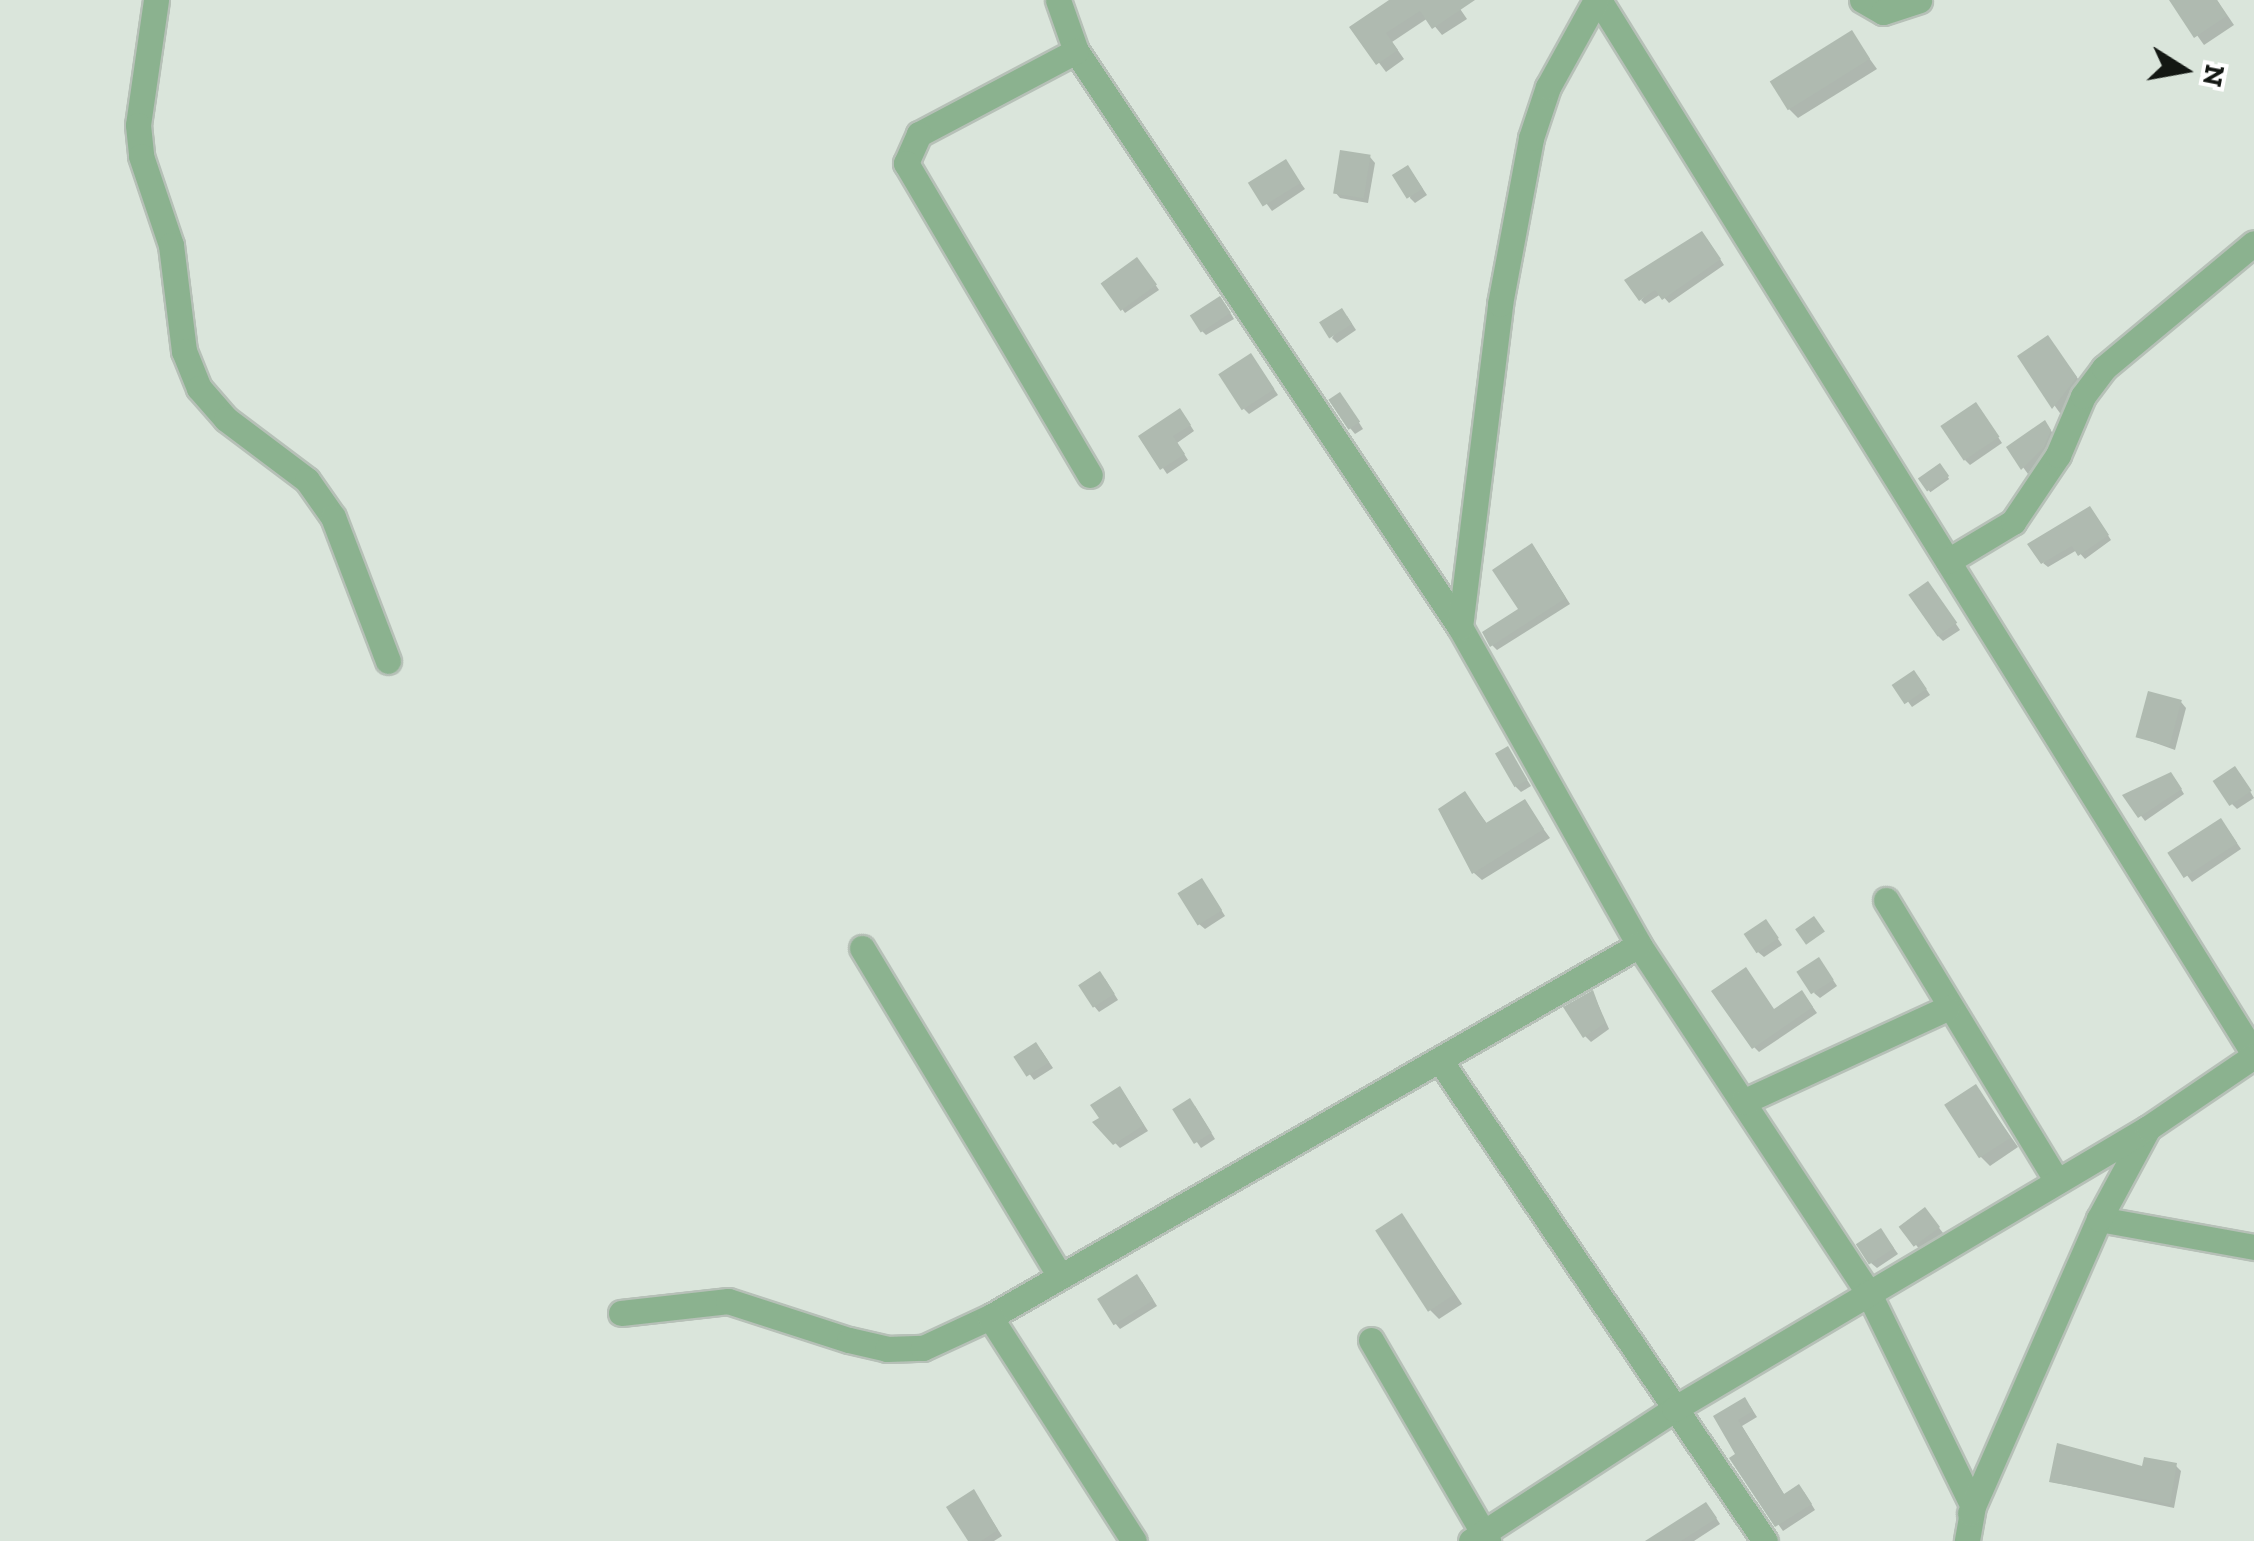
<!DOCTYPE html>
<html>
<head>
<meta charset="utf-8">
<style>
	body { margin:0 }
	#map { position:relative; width:2254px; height:1541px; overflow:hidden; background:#dae5db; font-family:"Zilla Slab",serif }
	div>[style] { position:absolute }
	.shadow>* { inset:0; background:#0003; transform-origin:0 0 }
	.building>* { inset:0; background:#afbab0; transform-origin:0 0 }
	.roads { filter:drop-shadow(2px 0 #b6c0b7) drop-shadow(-2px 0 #b6c0b7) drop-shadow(0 2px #b6c0b7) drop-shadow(0 -2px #b6c0b7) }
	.street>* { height:25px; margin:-12.5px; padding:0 12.5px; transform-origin:12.5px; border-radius:12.5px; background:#8bb28f }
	span { translate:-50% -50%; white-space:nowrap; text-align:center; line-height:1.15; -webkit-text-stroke:8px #fff; paint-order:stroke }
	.north { position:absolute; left:2134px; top:20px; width:100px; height:100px; -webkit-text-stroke:8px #fff; paint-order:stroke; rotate:101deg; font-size:28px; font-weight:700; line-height:40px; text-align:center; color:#131713 }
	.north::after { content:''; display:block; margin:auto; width:35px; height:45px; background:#131713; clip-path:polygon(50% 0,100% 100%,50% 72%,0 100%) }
</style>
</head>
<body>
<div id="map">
	<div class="shadow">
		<i style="clip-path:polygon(1393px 0,1454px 0,1467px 19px,1442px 35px,1428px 18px,1392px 42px,1404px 59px,1386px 72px,1352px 27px)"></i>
		<i style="clip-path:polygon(2172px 0,2217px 0,2234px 25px,2204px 45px)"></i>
		<i style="clip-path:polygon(1851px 33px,1877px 69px,1798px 118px,1789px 109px)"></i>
		<i style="clip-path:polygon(1370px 157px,1375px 163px,1368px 203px,1340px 198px,1335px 192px)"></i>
		<i style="clip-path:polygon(1290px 168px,1305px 189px,1272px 211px,1252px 184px)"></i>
		<i style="clip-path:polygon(1413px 174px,1427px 195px,1415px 203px,1410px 198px)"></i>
		<i style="clip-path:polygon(1707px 239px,1724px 265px,1669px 303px,1661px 294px,1645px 304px,1641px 300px)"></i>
		<i style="clip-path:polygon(1141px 264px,1159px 290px,1125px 313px,1103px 282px)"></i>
		<i style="clip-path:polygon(1225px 304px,1234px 319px,1206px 335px,1200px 329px)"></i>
		<i style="clip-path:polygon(1347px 316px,1356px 330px,1337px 343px,1332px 338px)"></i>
		<i style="clip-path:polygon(2048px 338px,2084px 387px,2062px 416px,2020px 357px)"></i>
		<i style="clip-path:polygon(1256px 362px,1278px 395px,1249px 414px,1244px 409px)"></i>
		<i style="clip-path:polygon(1345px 400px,1363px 429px,1355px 434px,1350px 428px)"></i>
		<i style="clip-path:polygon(1980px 410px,2002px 443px,1970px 465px,1965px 460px)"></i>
		<i style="clip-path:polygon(1185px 417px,1194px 431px,1177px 443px,1188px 460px,1167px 474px,1142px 437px)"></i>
		<i style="clip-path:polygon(2050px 429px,2055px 437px,2028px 474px,2009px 448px)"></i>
		<i style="left:1940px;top:466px;width:16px;height:23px;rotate:55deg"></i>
		<i style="clip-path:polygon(2094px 514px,2111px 540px,2085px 559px,2077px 550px,2048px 567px,2043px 563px)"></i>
		<i style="clip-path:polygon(1537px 552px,1570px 604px,1497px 650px,1492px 645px,1521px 610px)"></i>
		<i style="clip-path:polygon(1933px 590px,1960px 630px,1943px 641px,1938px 636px)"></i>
		<i style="clip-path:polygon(1919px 678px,1930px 695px,1912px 707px,1896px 685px)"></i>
		<i style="clip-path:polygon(2181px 702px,2186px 708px,2175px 750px,2139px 737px)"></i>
		<i style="clip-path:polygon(1508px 749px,1531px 786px,1521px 792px,1516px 787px)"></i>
		<i style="clip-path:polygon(2240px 774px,2254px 798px,2237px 809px,2232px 804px)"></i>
		<i style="clip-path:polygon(2175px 779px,2184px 794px,2145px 821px,2126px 796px)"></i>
		<i style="clip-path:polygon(1465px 794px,1488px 825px,1524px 802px,1550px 838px,1482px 880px,1474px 873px)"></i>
		<i style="clip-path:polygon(2226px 827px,2241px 849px,2192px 882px,2172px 855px)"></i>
		<i style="clip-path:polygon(1207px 887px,1225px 916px,1205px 929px,1199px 924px)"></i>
		<i style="clip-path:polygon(1771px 928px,1782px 945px,1764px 957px,1758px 952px)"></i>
		<i style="clip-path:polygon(1824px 966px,1837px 986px,1820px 998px,1814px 993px)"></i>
		<i style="clip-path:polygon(1105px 979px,1118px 1000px,1099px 1012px,1094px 1006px)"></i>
		<i style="clip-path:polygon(1593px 993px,1609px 1029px,1591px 1042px,1585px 1036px)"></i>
		<i style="clip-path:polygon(1807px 999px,1817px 1013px,1759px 1052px,1754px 1047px,1775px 1012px)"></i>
		<i style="clip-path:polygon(1041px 1050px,1053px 1068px,1034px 1080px,1017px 1057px)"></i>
		<i style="clip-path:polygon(1976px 1087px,2018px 1147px,1990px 1166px,1981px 1157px)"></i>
		<i style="clip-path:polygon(1125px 1095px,1148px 1131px,1120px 1148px,1096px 1123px)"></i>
		<i style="clip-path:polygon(1195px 1106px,1215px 1139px,1201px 1148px,1175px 1110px)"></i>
		<i style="clip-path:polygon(1402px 1216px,1462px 1304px,1439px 1319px,1430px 1310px)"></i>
		<i style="clip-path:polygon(1930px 1216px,1943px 1233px,1920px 1250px,1902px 1227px)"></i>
		<i style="clip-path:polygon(1886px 1237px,1898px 1254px,1877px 1268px,1871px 1263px)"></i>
		<i style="clip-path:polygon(1142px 1282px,1157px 1306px,1120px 1329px,1115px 1323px)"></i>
		<i style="clip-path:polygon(1750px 1406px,1757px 1417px,1742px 1426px,1785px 1496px,1804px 1492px,1815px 1510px,1783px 1531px,1732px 1459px,1738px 1455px,1716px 1417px)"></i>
		<i style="clip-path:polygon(2176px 1466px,2181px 1471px,2174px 1508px,2052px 1482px)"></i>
		<i style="clip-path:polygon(978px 1498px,1002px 1536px,994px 1541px,971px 1541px)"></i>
		<i style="clip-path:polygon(1711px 1510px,1720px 1524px,1694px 1541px,1649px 1541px)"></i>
	</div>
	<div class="building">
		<i style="clip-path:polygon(1389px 0,1475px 0,1432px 29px,1420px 11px,1386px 33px,1398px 50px,1376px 65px,1349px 27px)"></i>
		<i style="clip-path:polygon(2169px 0,2217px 0,2227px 16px,2194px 38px)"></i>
		<i style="left:1852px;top:30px;width:34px;height:97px;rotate:58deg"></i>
		<i style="left:1340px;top:150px;width:31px;height:44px;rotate:9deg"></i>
		<i style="left:1286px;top:159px;width:28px;height:45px;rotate:58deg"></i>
		<i style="left:1408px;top:165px;width:28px;height:19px;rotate:58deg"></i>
		<i style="clip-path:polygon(1702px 231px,1721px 259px,1662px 300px,1655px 290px,1639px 301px,1624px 280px)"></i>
		<i style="left:1137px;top:257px;width:34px;height:45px;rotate:54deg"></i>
		<i style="left:1220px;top:296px;width:20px;height:36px;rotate:57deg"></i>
		<i style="left:1342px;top:308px;width:19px;height:27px;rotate:58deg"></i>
		<i style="clip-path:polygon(2048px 335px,2077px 377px,2052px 409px,2017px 356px)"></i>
		<i style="left:1251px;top:353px;width:43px;height:39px;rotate:57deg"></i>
		<i style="left:1340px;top:392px;width:36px;height:14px;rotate:56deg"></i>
		<i style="left:1976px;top:402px;width:42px;height:43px;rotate:56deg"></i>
		<i style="clip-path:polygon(1180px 408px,1191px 425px,1173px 436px,1185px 454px,1160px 470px,1138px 436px)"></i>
		<i style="clip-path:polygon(2045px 420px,2051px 430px,2044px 447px,2021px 470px,2006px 447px)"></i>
		<i style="left:1940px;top:463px;width:16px;height:27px;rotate:55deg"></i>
		<i style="clip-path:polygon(2090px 506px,2109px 535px,2078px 556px,2072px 546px,2041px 564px,2027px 544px)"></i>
		<i style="clip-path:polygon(1532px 543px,1566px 598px,1490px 647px,1482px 632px,1518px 609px,1492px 570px)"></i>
		<i style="left:1928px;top:581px;width:51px;height:24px;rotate:55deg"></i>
		<i style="left:1914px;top:670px;width:23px;height:27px;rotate:56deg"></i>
		<i style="left:2148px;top:691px;width:35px;height:48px;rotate:15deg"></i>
		<i style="left:1508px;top:746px;width:39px;height:15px;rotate:60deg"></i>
		<i style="left:2235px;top:766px;width:30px;height:27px;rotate:56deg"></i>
		<i style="clip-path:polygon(2171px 772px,2182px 789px,2138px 818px,2122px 795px)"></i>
		<i style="clip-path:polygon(1465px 791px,1486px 823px,1525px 799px,1544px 829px,1472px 874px,1438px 809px)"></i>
		<i style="left:2221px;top:818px;width:30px;height:64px;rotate:57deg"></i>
		<i style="left:1202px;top:878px;width:38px;height:29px;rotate:58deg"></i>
		<i style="left:1814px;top:916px;width:19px;height:23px;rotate:55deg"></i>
		<i style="left:1766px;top:919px;width:23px;height:27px;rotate:56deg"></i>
		<i style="left:1819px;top:957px;width:27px;height:27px;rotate:57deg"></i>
		<i style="clip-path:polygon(1746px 967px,1774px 1009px,1802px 990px,1813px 1007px,1752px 1049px,1711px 991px)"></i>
		<i style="left:1100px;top:971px;width:27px;height:26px;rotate:57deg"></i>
		<i style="clip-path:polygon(1593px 990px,1605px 1023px,1583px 1038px,1563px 1007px)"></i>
		<i style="left:1036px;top:1042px;width:24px;height:27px;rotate:57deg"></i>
		<i style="left:1976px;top:1084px;width:64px;height:38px;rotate:57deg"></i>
		<i style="clip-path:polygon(1120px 1086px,1144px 1125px,1113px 1145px,1092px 1122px,1099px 1118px,1090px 1105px)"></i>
		<i style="left:1190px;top:1098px;width:41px;height:21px;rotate:58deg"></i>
		<i style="left:1925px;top:1207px;width:25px;height:33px;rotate:53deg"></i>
		<i style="left:1402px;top:1213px;width:97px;height:32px;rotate:57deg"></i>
		<i style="left:1881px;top:1228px;width:24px;height:30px;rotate:57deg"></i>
		<i style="left:1137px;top:1274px;width:31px;height:47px;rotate:58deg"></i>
		<i style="clip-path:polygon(1745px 1397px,1753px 1411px,1738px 1420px,1784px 1494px,1799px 1484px,1812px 1504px,1775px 1527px,1729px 1458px,1735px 1454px,1713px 1416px)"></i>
		<i style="clip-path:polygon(2057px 1443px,2142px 1466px,2144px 1457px,2177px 1463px,2170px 1504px,2049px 1482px)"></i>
		<i style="clip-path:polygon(974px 1489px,998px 1530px,981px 1541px,968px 1541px,946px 1507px)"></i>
		<i style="clip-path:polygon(1706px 1502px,1717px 1518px,1681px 1541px,1645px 1541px)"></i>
	</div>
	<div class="roads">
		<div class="street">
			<i style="left:156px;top:0;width:126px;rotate:98.2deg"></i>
			<i style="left:138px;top:125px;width:31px;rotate:84deg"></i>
			<i style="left:141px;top:156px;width:94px;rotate:71.4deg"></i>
			<i style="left:171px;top:245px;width:107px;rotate:83deg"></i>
			<i style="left:184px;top:351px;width:40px;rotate:68deg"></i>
			<i style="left:199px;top:388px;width:41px;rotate:48.9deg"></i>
			<i style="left:226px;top:419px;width:101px;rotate:37deg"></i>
			<i style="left:307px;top:480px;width:45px;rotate:54.9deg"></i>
			<i style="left:333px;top:517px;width:154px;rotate:69.1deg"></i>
			<i style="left:1058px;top:0;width:54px;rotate:70.6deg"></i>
			<i style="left:1076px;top:51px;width:692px;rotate:56.31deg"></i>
			<i style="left:1460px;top:627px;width:365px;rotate:60.6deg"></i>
			<i style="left:1639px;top:945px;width:416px;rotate:56.6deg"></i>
			<i style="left:1868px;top:1292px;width:238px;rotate:63.9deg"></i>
			<i style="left:1973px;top:1506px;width:36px;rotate:100deg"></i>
			<i style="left:1599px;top:0;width:1241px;rotate:58.14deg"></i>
			<i style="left:1862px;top:0;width:24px;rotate:30deg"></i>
			<i style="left:1883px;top:12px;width:38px;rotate:-18deg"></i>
			<i style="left:1076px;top:51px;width:178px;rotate:152.1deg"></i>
			<i style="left:919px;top:134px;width:32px;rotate:114deg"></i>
			<i style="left:906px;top:163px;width:362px;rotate:59.5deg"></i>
			<i style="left:1948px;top:561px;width:76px;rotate:-31deg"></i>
			<i style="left:2013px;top:522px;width:81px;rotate:-56.1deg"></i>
			<i style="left:2058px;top:455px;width:64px;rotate:-67deg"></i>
			<i style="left:2083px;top:396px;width:35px;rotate:-53deg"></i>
			<i style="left:2104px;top:368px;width:195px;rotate:-39.8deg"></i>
			<i style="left:1460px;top:627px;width:325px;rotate:-82.9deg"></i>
			<i style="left:1500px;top:304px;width:169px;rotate:-79.4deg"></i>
			<i style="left:1531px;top:138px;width:54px;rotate:-71.6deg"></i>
			<i style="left:1548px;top:87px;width:99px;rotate:-61.1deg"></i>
			<i style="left:1886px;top:900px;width:329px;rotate:58.7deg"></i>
			<i style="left:862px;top:948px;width:381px;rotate:58.9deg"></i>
			<i style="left:1441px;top:1062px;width:578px;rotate:55.93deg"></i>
			<i style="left:1743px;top:1102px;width:225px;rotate:-24.7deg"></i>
			<i style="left:2099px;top:1219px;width:158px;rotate:10.2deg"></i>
			<i style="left:621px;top:1313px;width:108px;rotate:-6.4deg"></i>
			<i style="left:728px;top:1301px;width:127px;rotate:17.9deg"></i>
			<i style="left:849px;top:1340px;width:39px;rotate:13deg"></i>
			<i style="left:887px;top:1349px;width:36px;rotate:-2deg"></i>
			<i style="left:923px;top:1348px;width:74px;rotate:-24.8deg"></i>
			<i style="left:990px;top:1317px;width:748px;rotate:-29.82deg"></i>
			<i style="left:990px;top:1317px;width:266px;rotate:57.3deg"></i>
			<i style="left:1371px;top:1340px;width:233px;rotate:59.8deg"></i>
			<i style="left:1970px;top:1513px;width:321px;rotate:-66.3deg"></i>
			<i style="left:2099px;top:1219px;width:103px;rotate:-61.7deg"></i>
			<i style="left:1471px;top:1541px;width:242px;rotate:-33deg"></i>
			<i style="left:1674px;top:1409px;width:551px;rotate:-30.66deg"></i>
			<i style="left:2148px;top:1128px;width:128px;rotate:-34.2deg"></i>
		</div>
	</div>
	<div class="north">N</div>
</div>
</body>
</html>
